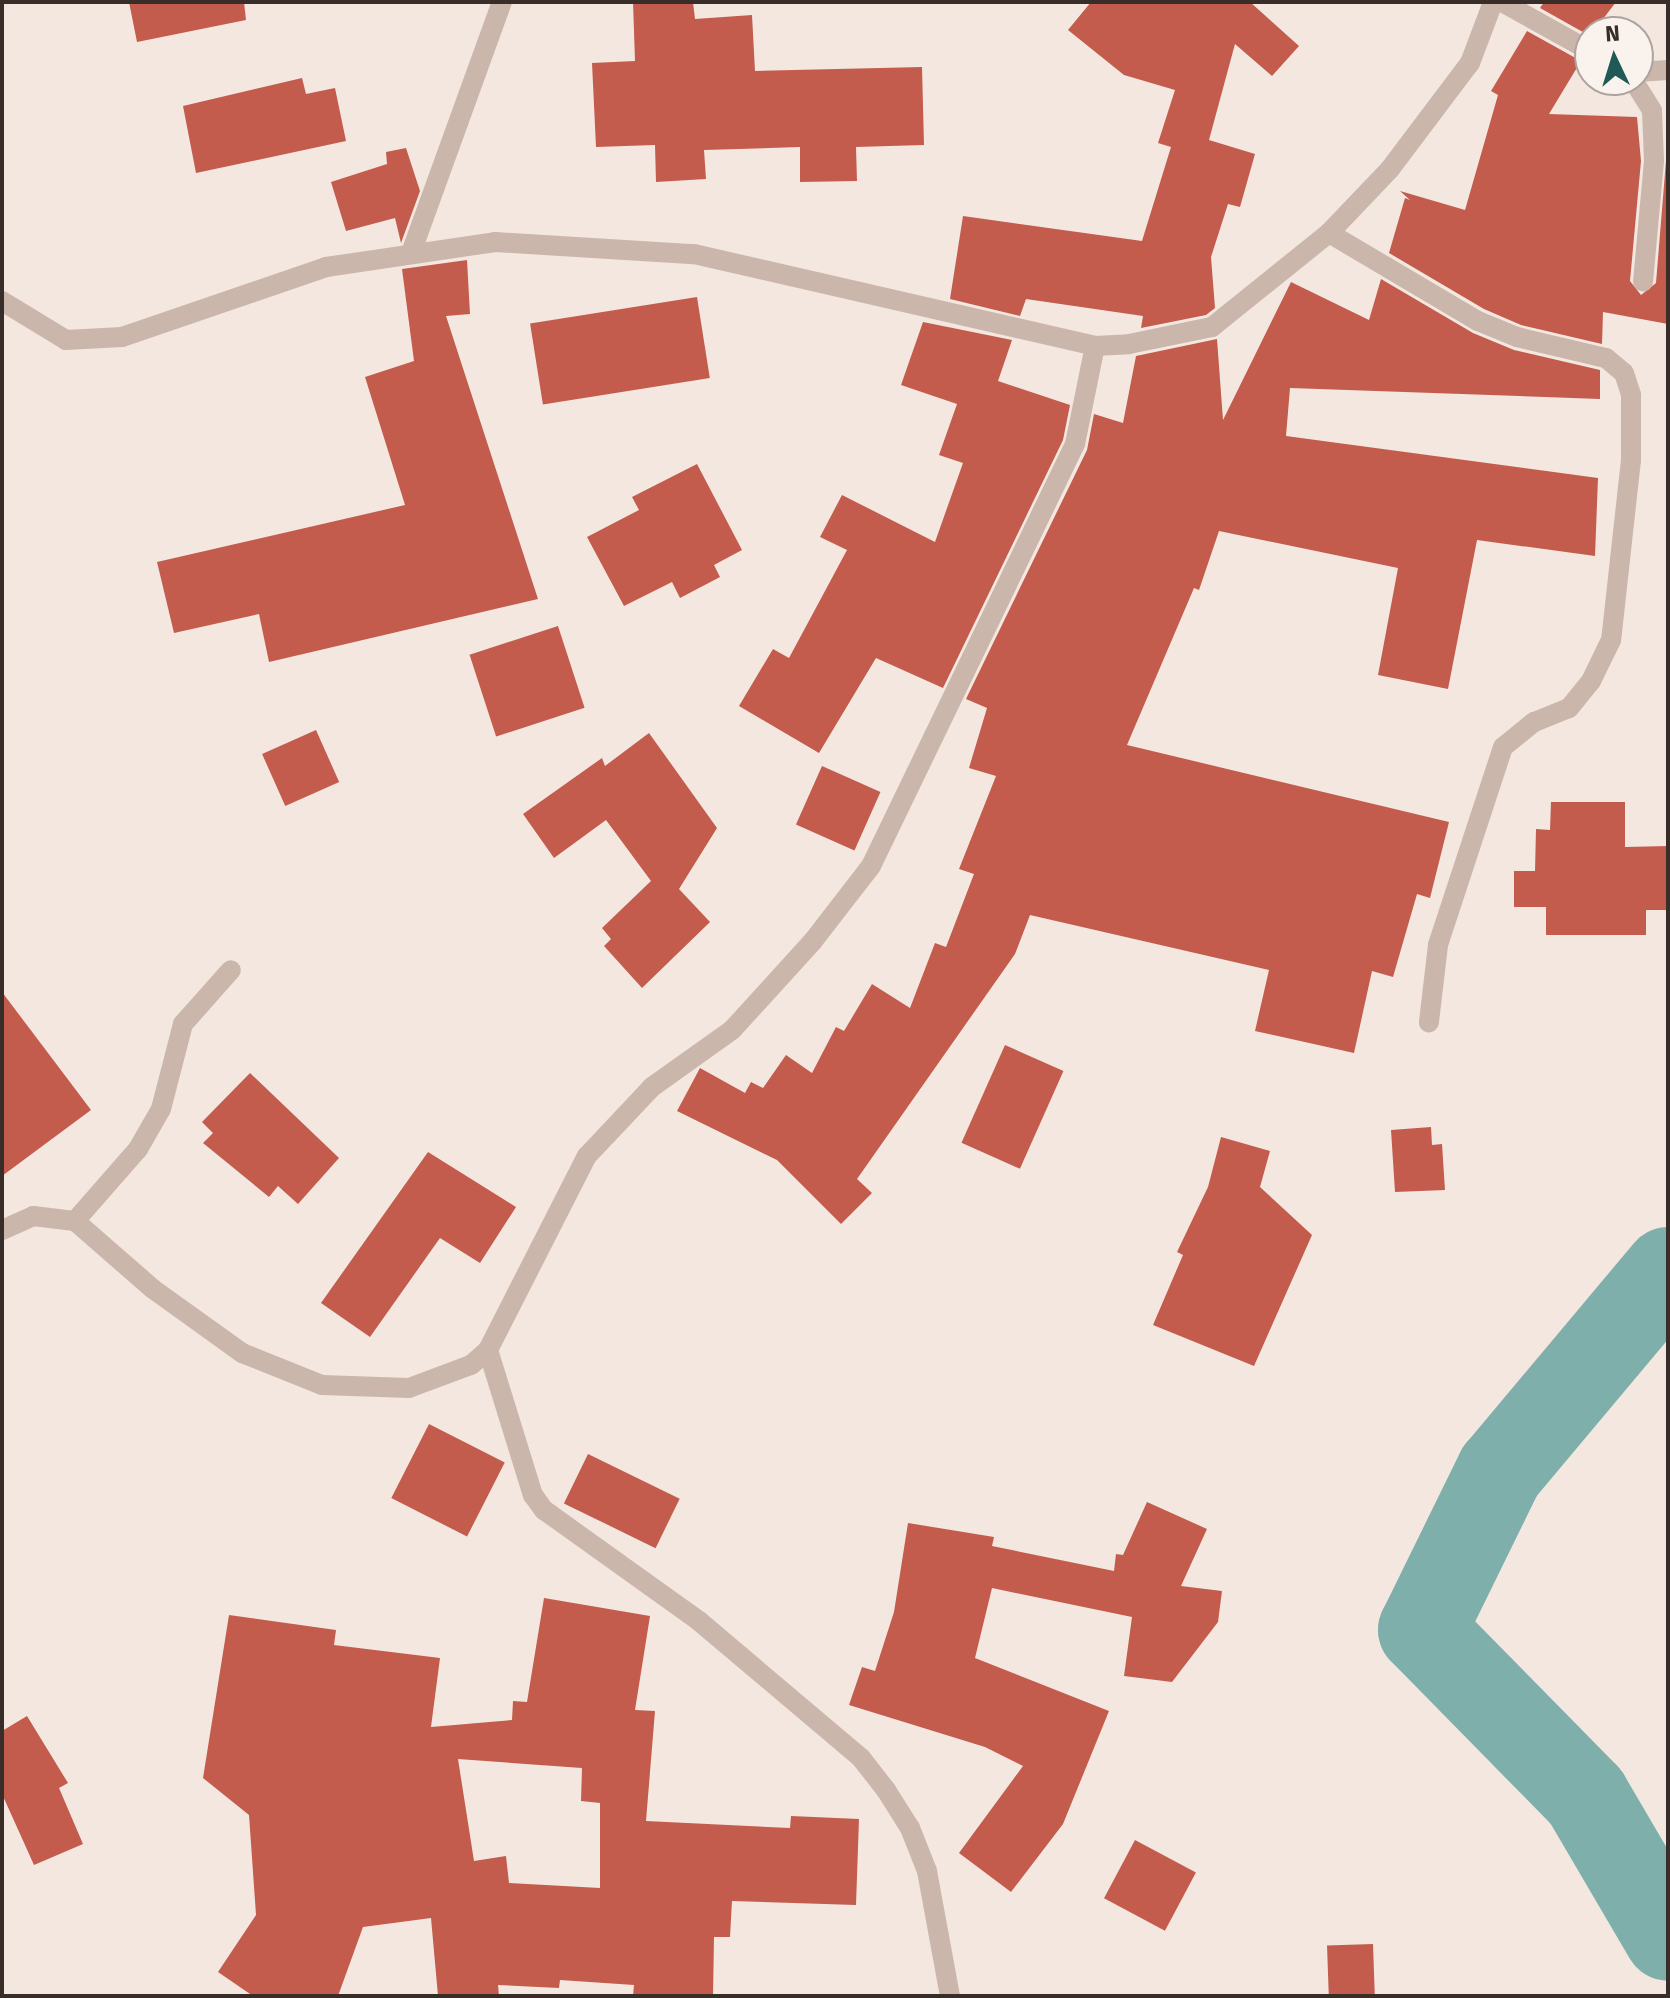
<!DOCTYPE html>
<html>
<head>
<meta charset="utf-8">
<style>
	body { margin:0 }
	#map { position:relative; width:1670px; height:1998px; overflow:hidden; background:#f3e7e0; font-family:"Fira Sans",sans-serif }
	div>[style] { position:absolute }
	.river>* { height:88px; margin:-44px; padding:0 44px; transform-origin:44px; border-radius:44px; background:#7fafab }
	.building>* { inset:0; background:#c35c4d; transform-origin:0 0 }
	.lane>* { height:20px; margin:-10px; padding:0 10px; transform-origin:10px; border-radius:10px; background:#cbb6ab }
	.street>* { height:20px; margin:-10px; padding:0 10px; transform-origin:10px; border-radius:10px; background:#cbb6ab }
	span { translate:-50% -50%; white-space:nowrap; text-align:center; line-height:1.15; -webkit-text-stroke:7px #faf2ec; paint-order:stroke }
	.frame { position:absolute; inset:0; border:4px solid #392d2a; pointer-events:none }
	.north { position:absolute; left:1574px; top:16px; width:80px; height:80px; box-sizing:border-box; background:#faf2ec; border:2px solid #ada39e; border-radius:50%; rotate:356deg; font-size:22px; font-weight:700; line-height:32px; text-align:center; color:#392d2a }
	.north::after { content:''; display:block; margin:auto; width:28px; height:36px; background:#205a57; clip-path:polygon(50% 0,100% 100%,50% 72%,0 100%) }
</style>
</head>
<body>
<div id="map">
	<div class="river">
		<i style="left:1668px;top:1271px;width:261px;rotate:130deg"></i>
		<i style="left:1500px;top:1471px;width:177px;rotate:116.1deg"></i>
		<i style="left:1422px;top:1630px;width:234px;rotate:45.5deg"></i>
		<i style="left:1586px;top:1797px;width:162px;rotate:59.6deg"></i>
	</div>
	<div class="building">
		<i style="clip-path:polygon(129px 2px,244px 2px,246px 20px,137px 42px)"></i>
		<i style="clip-path:polygon(633px 2px,693px 2px,695px 19px,752px 15px,755px 71px,922px 67px,924px 145px,856px 147px,857px 181px,800px 182px,800px 147px,704px 150px,706px 179px,656px 182px,655px 145px,596px 147px,592px 63px,635px 61px)"></i>
		<i style="clip-path:polygon(1091px 2px,1250px 2px,1299px 46px,1272px 76px,1235px 44px,1209px 140px,1255px 154px,1240px 207px,1228px 204px,1211px 257px,1215px 308px,1206px 315px,1141px 328px,1143px 316px,1026px 299px,1020px 316px,950px 299px,963px 216px,1142px 241px,1171px 147px,1158px 143px,1175px 90px,1124px 75px,1068px 30px)"></i>
		<i style="clip-path:polygon(1544px 2px,1616px 2px,1590px 36px,1540px 8px)"></i>
		<i style="clip-path:polygon(1527px 31px,1581px 61px,1549px 114px,1637px 117px,1641px 161px,1630px 281px,1641px 295px,1656px 283px,1668px 136px,1668px 324px,1603px 312px,1602px 344px,1521px 325px,1484px 309px,1389px 253px,1405px 198px,1410px 200px,1400px 191px,1465px 210px,1498px 95px,1491px 91px)"></i>
		<i style="clip-path:polygon(302px 78px,306px 94px,335px 88px,346px 141px,196px 173px,183px 106px)"></i>
		<i style="clip-path:polygon(406px 148px,420px 191px,401px 243px,395px 218px,346px 231px,331px 182px,387px 164px,386px 152px)"></i>
		<i style="clip-path:polygon(467px 260px,470px 314px,446px 316px,538px 599px,269px 662px,259px 614px,174px 633px,157px 562px,405px 505px,365px 377px,414px 361px,402px 269px)"></i>
		<i style="clip-path:polygon(1381px 279px,1473px 333px,1514px 350px,1600px 370px,1600px 399px,1290px 388px,1286px 436px,1598px 478px,1595px 556px,1477px 540px,1448px 689px,1378px 675px,1398px 568px,1219px 531px,1199px 590px,1194px 588px,1127px 745px,1449px 822px,1430px 898px,1417px 894px,1393px 977px,1372px 971px,1354px 1053px,1255px 1031px,1269px 970px,1030px 915px,1015px 954px,857px 1179px,872px 1193px,841px 1224px,777px 1160px,677px 1111px,700px 1068px,745px 1093px,751px 1082px,763px 1088px,786px 1055px,812px 1073px,836px 1027px,844px 1031px,872px 984px,910px 1008px,935px 943px,946px 947px,974px 874px,959px 869px,996px 776px,969px 768px,987px 708px,966px 699px,1087px 450px,1094px 414px,1123px 423px,1136px 356px,1217px 339px,1223px 420px,1291px 282px,1369px 320px)"></i>
		<i style="left:697px;top:297px;width:82px;height:169px;rotate:81deg"></i>
		<i style="clip-path:polygon(923px 322px,1012px 340px,998px 381px,1070px 405px,1063px 440px,943px 688px,876px 658px,819px 753px,739px 706px,773px 649px,789px 658px,847px 550px,820px 537px,842px 495px,935px 542px,963px 463px,939px 455px,957px 404px,901px 385px)"></i>
		<i style="clip-path:polygon(697px 464px,742px 550px,714px 565px,720px 577px,680px 598px,672px 582px,624px 606px,587px 537px,639px 510px,632px 497px)"></i>
		<i style="left:558px;top:626px;width:86px;height:93px;rotate:72deg"></i>
		<i style="left:316px;top:730px;width:57px;height:59px;rotate:66deg"></i>
		<i style="clip-path:polygon(649px 733px,717px 828px,679px 889px,710px 922px,642px 988px,604px 946px,611px 939px,602px 928px,651px 881px,606px 820px,554px 858px,523px 814px,602px 758px,605px 766px)"></i>
		<i style="left:822px;top:766px;width:64px;height:64px;rotate:24deg"></i>
		<i style="clip-path:polygon(1551px 802px,1625px 802px,1625px 847px,1668px 846px,1668px 910px,1646px 910px,1646px 935px,1546px 935px,1546px 907px,1514px 907px,1514px 871px,1535px 871px,1536px 829px,1550px 830px)"></i>
		<i style="clip-path:polygon(2px 992px,91px 1110px,2px 1176px)"></i>
		<i style="left:1005px;top:1045px;width:64px;height:107px;rotate:24deg"></i>
		<i style="clip-path:polygon(250px 1073px,339px 1158px,298px 1204px,278px 1186px,269px 1197px,203px 1143px,213px 1133px,202px 1122px)"></i>
		<i style="clip-path:polygon(1431px 1127px,1432px 1145px,1442px 1144px,1445px 1190px,1395px 1192px,1391px 1130px)"></i>
		<i style="clip-path:polygon(1221px 1137px,1270px 1151px,1260px 1187px,1312px 1235px,1254px 1366px,1153px 1325px,1183px 1255px,1177px 1252px,1208px 1187px)"></i>
		<i style="clip-path:polygon(428px 1152px,516px 1207px,480px 1263px,440px 1238px,370px 1337px,321px 1303px)"></i>
		<i style="left:429px;top:1424px;width:85px;height:83px;rotate:27deg"></i>
		<i style="left:588px;top:1454px;width:102px;height:55px;rotate:26deg"></i>
		<i style="clip-path:polygon(1147px 1502px,1207px 1529px,1181px 1586px,1222px 1591px,1218px 1622px,1172px 1682px,1124px 1676px,1132px 1617px,992px 1588px,975px 1658px,1109px 1711px,1063px 1824px,1011px 1892px,959px 1853px,1023px 1766px,985px 1747px,849px 1705px,862px 1667px,875px 1671px,894px 1612px,908px 1523px,994px 1537px,992px 1546px,1114px 1571px,1116px 1554px,1123px 1555px)"></i>
		<i style="clip-path:polygon(evenodd,544px 1598px,650px 1616px,635px 1710px,655px 1711px,646px 1821px,790px 1828px,791px 1816px,859px 1819px,856px 1905px,732px 1901px,730px 1937px,714px 1937px,713px 1996px,633px 1996px,634px 1985px,560px 1980px,559px 1988px,498px 1985px,499px 1996px,438px 1996px,431px 1918px,363px 1927px,338px 1996px,253px 1996px,218px 1972px,256px 1915px,249px 1815px,203px 1778px,229px 1615px,336px 1630px,334px 1645px,440px 1658px,431px 1727px,512px 1720px,513px 1701px,527px 1702px,544px 1598px,458px 1759px,582px 1768px,581px 1801px,600px 1803px,600px 1888px,509px 1883px,506px 1856px,474px 1861px,458px 1759px)"></i>
		<i style="clip-path:polygon(27px 1716px,68px 1783px,59px 1788px,83px 1844px,34px 1865px,2px 1794px,2px 1731px)"></i>
		<i style="left:1135px;top:1840px;width:69px;height:66px;rotate:28deg"></i>
		<i style="left:1373px;top:1944px;width:52px;height:46px;rotate:88deg"></i>
	</div>
	<div class="lane">
		<i style="left:411px;top:253px;width:267px;rotate:-70.1deg"></i>
	</div>
	<div class="street">
		<i style="left:1502px;top:2px;width:101px;rotate:29.1deg"></i>
		<i style="left:1638px;top:72px;width:30px;rotate:-4deg"></i>
		<i style="left:1633px;top:80px;width:36px;rotate:58deg"></i>
		<i style="left:1652px;top:111px;width:50px;rotate:87.7deg"></i>
		<i style="left:1654px;top:161px;width:121px;rotate:95.2deg"></i>
		<i style="left:1329px;top:233px;width:173px;rotate:30.6deg"></i>
		<i style="left:1478px;top:321px;width:42px;rotate:22.3deg"></i>
		<i style="left:1517px;top:337px;width:91px;rotate:13.3deg"></i>
		<i style="left:1606px;top:358px;width:23px;rotate:40deg"></i>
		<i style="left:1624px;top:373px;width:23px;rotate:72deg"></i>
		<i style="left:1631px;top:395px;width:65px;rotate:90deg"></i>
		<i style="left:1631px;top:460px;width:181px;rotate:96.3deg"></i>
		<i style="left:1611px;top:640px;width:46px;rotate:116deg"></i>
		<i style="left:1591px;top:681px;width:35px;rotate:129deg"></i>
		<i style="left:1569px;top:708px;width:38px;rotate:158deg"></i>
		<i style="left:1534px;top:722px;width:40px;rotate:141deg"></i>
		<i style="left:1503px;top:747px;width:208px;rotate:108.2deg"></i>
		<i style="left:1438px;top:945px;width:78px;rotate:96.7deg"></i>
		<i style="left:2px;top:301px;width:75px;rotate:31.4deg"></i>
		<i style="left:66px;top:340px;width:56px;rotate:-3.1deg"></i>
		<i style="left:122px;top:337px;width:216px;rotate:-18.9deg"></i>
		<i style="left:326px;top:267px;width:171px;rotate:-8.4deg"></i>
		<i style="left:495px;top:242px;width:199px;rotate:3.5deg"></i>
		<i style="left:694px;top:254px;width:411px;rotate:12.9deg"></i>
		<i style="left:1095px;top:346px;width:34px;rotate:-3deg"></i>
		<i style="left:1129px;top:344px;width:85px;rotate:-11.6deg"></i>
		<i style="left:1212px;top:327px;width:150px;rotate:-38.8deg"></i>
		<i style="left:1329px;top:233px;width:88px;rotate:-46.4deg"></i>
		<i style="left:1390px;top:169px;width:133px;rotate:-53deg"></i>
		<i style="left:1470px;top:63px;width:65px;rotate:-69.3deg"></i>
		<i style="left:75px;top:1221px;width:96px;rotate:-48.8deg"></i>
		<i style="left:138px;top:1149px;width:46px;rotate:-60.1deg"></i>
		<i style="left:161px;top:1109px;width:88px;rotate:-75.5deg"></i>
		<i style="left:183px;top:1024px;width:72px;rotate:-48.4deg"></i>
		<i style="left:2px;top:1230px;width:34px;rotate:-24deg"></i>
		<i style="left:33px;top:1216px;width:42px;rotate:6.8deg"></i>
		<i style="left:75px;top:1221px;width:103px;rotate:41.1deg"></i>
		<i style="left:153px;top:1289px;width:110px;rotate:35.7deg"></i>
		<i style="left:242px;top:1353px;width:86px;rotate:21.8deg"></i>
		<i style="left:322px;top:1385px;width:87px;rotate:2deg"></i>
		<i style="left:409px;top:1388px;width:66px;rotate:-20.4deg"></i>
		<i style="left:471px;top:1365px;width:23px;rotate:-41deg"></i>
		<i style="left:488px;top:1350px;width:218px;rotate:-63deg"></i>
		<i style="left:587px;top:1156px;width:95px;rotate:-46.7deg"></i>
		<i style="left:652px;top:1087px;width:98px;rotate:-35.5deg"></i>
		<i style="left:732px;top:1030px;width:120px;rotate:-47.7deg"></i>
		<i style="left:813px;top:941px;width:95px;rotate:-52.3deg"></i>
		<i style="left:871px;top:866px;width:469px;rotate:-64.2deg"></i>
		<i style="left:1075px;top:444px;width:100px;rotate:-78.5deg"></i>
		<i style="left:488px;top:1350px;width:152px;rotate:72.8deg"></i>
		<i style="left:533px;top:1495px;width:19px;rotate:54deg"></i>
		<i style="left:544px;top:1510px;width:191px;rotate:35.6deg"></i>
		<i style="left:699px;top:1621px;width:212px;rotate:40.2deg"></i>
		<i style="left:861px;top:1758px;width:41px;rotate:52deg"></i>
		<i style="left:886px;top:1790px;width:45px;rotate:57.7deg"></i>
		<i style="left:910px;top:1828px;width:46px;rotate:68.4deg"></i>
		<i style="left:927px;top:1871px;width:127px;rotate:79.6deg"></i>
	</div>
	<div class="frame"></div>
	<div class="north">N</div>
</div>
</body>
</html>
